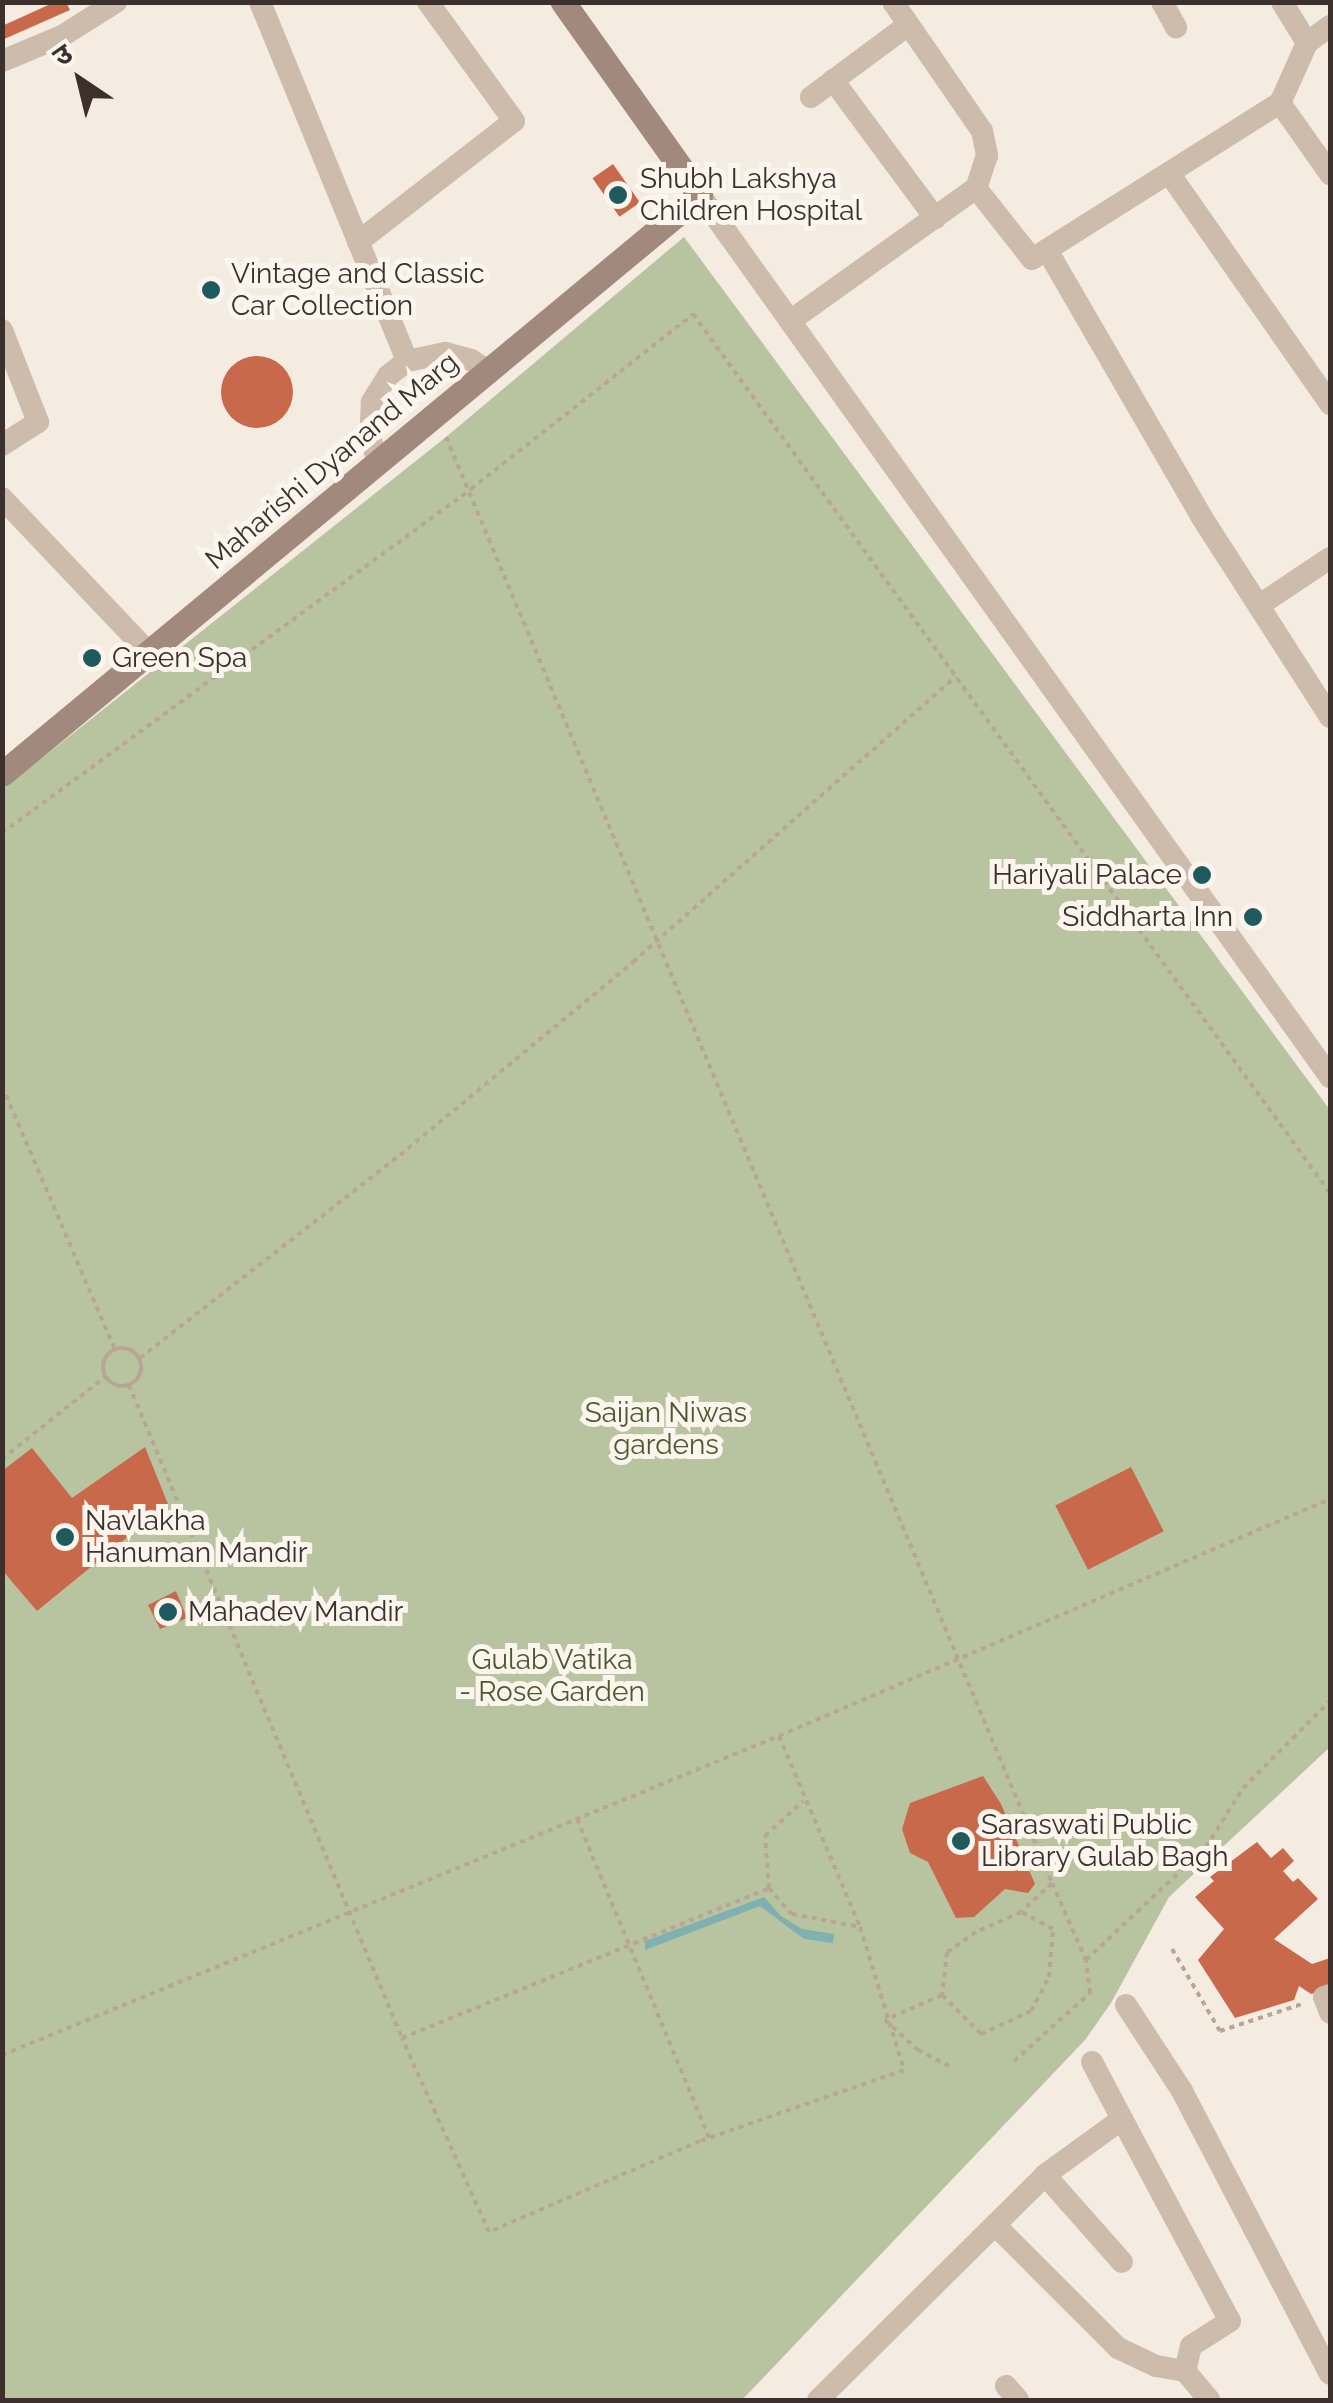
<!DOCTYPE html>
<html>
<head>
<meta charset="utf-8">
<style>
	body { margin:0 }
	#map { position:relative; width:1333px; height:2403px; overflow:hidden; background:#f4ebe1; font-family:Raleway,"Noto Sans Devanagari",sans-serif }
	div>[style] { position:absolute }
	.green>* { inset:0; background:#b8c4a0 }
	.water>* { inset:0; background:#7fb0b2 }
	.building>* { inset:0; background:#c8694b; transform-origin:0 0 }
	.round { border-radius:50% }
	.path>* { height:4px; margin-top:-2px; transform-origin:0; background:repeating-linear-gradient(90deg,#b9a596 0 5px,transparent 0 10px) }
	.path>.ring { margin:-2px; padding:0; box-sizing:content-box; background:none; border:4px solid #b9a596; border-radius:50% }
	.street>* { height:22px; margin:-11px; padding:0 11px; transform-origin:11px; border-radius:11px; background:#cdbbac }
	.secondary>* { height:25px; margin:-12.5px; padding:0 12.5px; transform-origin:12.5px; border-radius:12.5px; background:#a18a7d }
	.dots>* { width:28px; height:28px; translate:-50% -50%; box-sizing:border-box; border:5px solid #fbf5ee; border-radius:50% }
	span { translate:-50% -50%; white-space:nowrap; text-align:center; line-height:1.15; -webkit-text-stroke:10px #fbf5ee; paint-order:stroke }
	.poi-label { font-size:28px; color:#3b302b }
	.left { translate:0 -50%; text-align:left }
	.right { translate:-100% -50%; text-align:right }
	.street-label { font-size:28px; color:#3b302b }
	.park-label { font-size:28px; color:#4a5a2e }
	.frame { position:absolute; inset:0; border:5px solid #3b302b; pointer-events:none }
	.north { position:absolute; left:30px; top:30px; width:100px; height:100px; -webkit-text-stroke:8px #fbf5ee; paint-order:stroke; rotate:325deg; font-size:28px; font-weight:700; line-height:40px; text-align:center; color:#3b302b }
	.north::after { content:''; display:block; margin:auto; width:35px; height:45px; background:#3b302b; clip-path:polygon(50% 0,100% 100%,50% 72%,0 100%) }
</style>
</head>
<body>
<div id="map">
	<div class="green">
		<i style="clip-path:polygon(684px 237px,1330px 1110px,1330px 1747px,1169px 1897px,1111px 2003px,1085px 2040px,742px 2400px,3px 2400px,3px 789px,446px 437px)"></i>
	</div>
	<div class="water">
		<i style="clip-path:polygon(764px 1897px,781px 1916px,802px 1929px,834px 1934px,833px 1943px,804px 1939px,760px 1906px,645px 1950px,645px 1941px)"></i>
	</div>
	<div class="building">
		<i style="clip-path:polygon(55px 2px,66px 2px,70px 10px,2px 40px,2px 26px)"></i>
		<i style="left:613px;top:164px;width:47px;height:25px;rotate:55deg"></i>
		<i class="round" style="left:221px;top:356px;width:72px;height:72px"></i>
		<i style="clip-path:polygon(145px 1447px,168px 1504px,37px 1611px,2px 1570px,2px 1471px,32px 1448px,72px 1498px)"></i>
		<i style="left:1131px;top:1467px;width:72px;height:85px;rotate:63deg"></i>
		<i style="clip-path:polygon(176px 1591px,187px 1618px,160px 1629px,148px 1605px)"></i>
		<i style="clip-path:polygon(983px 1776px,1001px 1804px,1035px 1884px,1028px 1893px,1005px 1889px,974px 1917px,956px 1918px,928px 1862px,910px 1853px,902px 1829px,910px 1803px)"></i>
		<i style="clip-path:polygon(1257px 1842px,1271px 1858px,1283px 1848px,1294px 1861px,1283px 1871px,1293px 1882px,1298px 1878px,1318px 1899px,1274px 1939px,1312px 1964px,1330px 1958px,1330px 1988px,1311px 1994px,1299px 1986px,1294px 2000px,1235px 2018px,1198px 1960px,1224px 1929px,1195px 1897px,1214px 1881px,1210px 1877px)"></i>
	</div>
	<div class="path">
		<i style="left:446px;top:437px;width:1568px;rotate:67.26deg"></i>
		<i style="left:1052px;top:1883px;width:42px;rotate:136.9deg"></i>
		<i style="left:2px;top:833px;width:582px;rotate:-36.26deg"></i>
		<i style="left:471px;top:489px;width:283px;rotate:-38.2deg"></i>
		<i style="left:693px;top:314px;width:1086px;rotate:54.07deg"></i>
		<i style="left:2px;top:1086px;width:287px;rotate:66.8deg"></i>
		<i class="ring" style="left:103px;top:1348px;width:34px;height:34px"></i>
		<i style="left:140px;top:1358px;width:330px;rotate:-38deg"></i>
		<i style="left:400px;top:1155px;width:303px;rotate:-39.6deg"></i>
		<i style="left:633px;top:962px;width:431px;rotate:-41.5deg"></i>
		<i style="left:129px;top:1385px;width:708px;rotate:67.31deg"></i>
		<i style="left:402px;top:2038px;width:396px;rotate:-22.2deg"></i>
		<i style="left:769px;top:1888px;width:35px;rotate:49deg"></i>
		<i style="left:792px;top:1914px;width:69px;rotate:10.8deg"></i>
		<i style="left:2px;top:1459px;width:133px;rotate:-38.6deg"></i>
		<i style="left:779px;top:1736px;width:600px;rotate:-23.27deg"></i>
		<i style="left:577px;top:1819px;width:345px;rotate:67.5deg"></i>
		<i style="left:1052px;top:1883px;width:84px;rotate:66.2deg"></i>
		<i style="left:769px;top:1888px;width:52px;rotate:-94.4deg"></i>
		<i style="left:765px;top:1836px;width:52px;rotate:-42.6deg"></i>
		<i style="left:1172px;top:1949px;width:95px;rotate:59.7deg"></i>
		<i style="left:1220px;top:2031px;width:89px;rotate:-18.2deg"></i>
		<i style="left:942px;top:1995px;width:55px;rotate:45deg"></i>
		<i style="left:981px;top:2034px;width:55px;rotate:-24.7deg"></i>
		<i style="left:1031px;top:2011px;width:38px;rotate:-62deg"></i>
		<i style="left:1049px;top:1977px;width:48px;rotate:-85.2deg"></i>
		<i style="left:1053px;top:1929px;width:36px;rotate:-152deg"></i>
		<i style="left:1021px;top:1912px;width:49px;rotate:156deg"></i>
		<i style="left:976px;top:1932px;width:35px;rotate:145deg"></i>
		<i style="left:947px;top:1952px;width:43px;rotate:96.6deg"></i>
		<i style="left:942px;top:1995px;width:62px;rotate:156.3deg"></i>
		<i style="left:885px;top:2020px;width:45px;rotate:42.3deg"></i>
		<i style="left:918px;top:2050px;width:36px;rotate:27deg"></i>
		<i style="left:2px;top:2055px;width:840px;rotate:-22.32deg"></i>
		<i style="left:779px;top:1736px;width:207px;rotate:67deg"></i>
		<i style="left:860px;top:1927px;width:150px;rotate:72.9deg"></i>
		<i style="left:904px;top:2070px;width:216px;rotate:160.8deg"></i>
		<i style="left:700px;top:2141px;width:230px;rotate:156.7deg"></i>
		<i style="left:489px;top:2232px;width:213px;rotate:-114.2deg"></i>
		<i style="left:1014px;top:2061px;width:102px;rotate:-41.8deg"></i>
		<i style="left:1090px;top:1993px;width:33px;rotate:-97deg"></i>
		<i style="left:1086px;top:1960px;width:165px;rotate:-43.3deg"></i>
		<i style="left:1206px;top:1847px;width:70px;rotate:-57.9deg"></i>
		<i style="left:1243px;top:1788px;width:123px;rotate:-45deg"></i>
	</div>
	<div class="street">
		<i style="left:260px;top:2px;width:388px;rotate:67.7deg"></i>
		<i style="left:407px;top:361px;width:24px;rotate:142deg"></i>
		<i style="left:388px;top:376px;width:31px;rotate:122deg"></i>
		<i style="left:372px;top:402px;width:37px;rotate:93deg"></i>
		<i style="left:370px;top:439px;width:25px;rotate:69deg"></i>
		<i style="left:893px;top:2px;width:157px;rotate:55.4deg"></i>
		<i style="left:982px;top:131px;width:25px;rotate:78deg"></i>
		<i style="left:987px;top:155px;width:35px;rotate:108deg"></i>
		<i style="left:1162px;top:2px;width:29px;rotate:61deg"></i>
		<i style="left:1282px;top:2px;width:48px;rotate:58.6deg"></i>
		<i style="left:1330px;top:26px;width:29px;rotate:144deg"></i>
		<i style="left:1307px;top:43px;width:66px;rotate:114.2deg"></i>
		<i style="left:1280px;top:103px;width:87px;rotate:54.8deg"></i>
		<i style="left:2px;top:61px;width:65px;rotate:-22.6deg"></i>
		<i style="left:62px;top:36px;width:64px;rotate:-32.2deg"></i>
		<i style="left:833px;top:80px;width:172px;rotate:53.5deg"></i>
		<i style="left:811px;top:97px;width:121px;rotate:-36.6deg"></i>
		<i style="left:1169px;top:173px;width:282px;rotate:55.1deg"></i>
		<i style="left:700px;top:195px;width:1084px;rotate:54.46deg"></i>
		<i style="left:358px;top:242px;width:197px;rotate:-37.8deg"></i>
		<i style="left:514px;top:121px;width:147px;rotate:-125.9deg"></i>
		<i style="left:1047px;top:250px;width:307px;rotate:59.9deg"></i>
		<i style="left:1201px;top:516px;width:239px;rotate:57.3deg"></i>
		<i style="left:790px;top:321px;width:229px;rotate:-35.6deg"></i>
		<i style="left:976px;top:188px;width:90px;rotate:51.7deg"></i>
		<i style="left:1032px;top:259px;width:293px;rotate:-32.2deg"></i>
		<i style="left:2px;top:330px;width:99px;rotate:68.6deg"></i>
		<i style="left:38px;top:422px;width:43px;rotate:147.4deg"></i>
		<i style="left:407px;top:361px;width:39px;rotate:-12deg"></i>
		<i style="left:445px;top:353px;width:27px;rotate:15deg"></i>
		<i style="left:471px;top:360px;width:20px;rotate:33deg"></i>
		<i style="left:2px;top:498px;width:214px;rotate:46.5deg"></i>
		<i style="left:1261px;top:604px;width:83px;rotate:-33.7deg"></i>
		<i style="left:1330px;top:1995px;width:6px;rotate:162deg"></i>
		<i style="left:1324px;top:1997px;width:17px;rotate:69deg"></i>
		<i style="left:1126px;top:2005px;width:103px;rotate:56.9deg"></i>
		<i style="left:1182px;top:2091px;width:319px;rotate:62.4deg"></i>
		<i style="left:1092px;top:2062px;width:64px;rotate:62.2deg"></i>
		<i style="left:1045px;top:2175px;width:116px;rotate:48.5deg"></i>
		<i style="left:995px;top:2225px;width:174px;rotate:45deg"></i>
		<i style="left:1118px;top:2348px;width:42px;rotate:25.3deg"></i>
		<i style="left:1156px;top:2366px;width:29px;rotate:10deg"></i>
		<i style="left:1185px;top:2371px;width:38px;rotate:50deg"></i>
		<i style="left:1006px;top:2386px;width:18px;rotate:49deg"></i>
		<i style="left:818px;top:2400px;width:320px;rotate:-44.7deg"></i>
		<i style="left:1045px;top:2175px;width:95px;rotate:-36deg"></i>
		<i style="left:1122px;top:2119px;width:229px;rotate:61.9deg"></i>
		<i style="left:1230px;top:2321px;width:46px;rotate:147.3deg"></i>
		<i style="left:1191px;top:2346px;width:26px;rotate:103deg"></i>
	</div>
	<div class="secondary">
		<i style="left:2px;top:774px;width:907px;rotate:-39.68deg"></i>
		<i style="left:700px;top:195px;width:237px;rotate:-125.4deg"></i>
	</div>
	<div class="dots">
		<i style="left:618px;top:195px;background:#1f5a5e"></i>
		<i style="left:211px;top:290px;background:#1f5a5e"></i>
		<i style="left:92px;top:658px;background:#1f5a5e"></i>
		<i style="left:1202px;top:875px;background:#1f5a5e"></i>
		<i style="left:1253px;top:917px;background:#1f5a5e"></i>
		<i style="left:65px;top:1537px;background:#1f5a5e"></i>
		<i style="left:168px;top:1612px;background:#1f5a5e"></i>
		<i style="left:961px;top:1841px;background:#1f5a5e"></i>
	</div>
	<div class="poi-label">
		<span class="left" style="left:640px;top:195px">Shubh Lakshya<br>Children Hospital</span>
		<span class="left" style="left:231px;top:290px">Vintage and Classic<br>Car Collection</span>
		<span class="left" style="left:112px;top:658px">Green Spa</span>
		<span class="right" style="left:1182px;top:875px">Hariyali Palace</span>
		<span class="right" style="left:1233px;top:917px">Siddharta Inn</span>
		<span class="left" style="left:85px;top:1537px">Navlakha<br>Hanuman Mandir</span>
		<span class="left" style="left:188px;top:1612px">Mahadev Mandir</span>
		<span class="left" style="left:981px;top:1841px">Saraswati Public<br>Library Gulab Bagh</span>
	</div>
	<div class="street-label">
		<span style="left:332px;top:461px;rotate:-40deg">Maharishi Dyanand Marg</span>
	</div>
	<div class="park-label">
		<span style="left:666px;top:1429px">Saijan Niwas<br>gardens</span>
		<span style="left:552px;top:1676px">Gulab Vatika<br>- Rose Garden</span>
	</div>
	<div class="frame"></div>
	<div class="north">उ</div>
</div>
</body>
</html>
